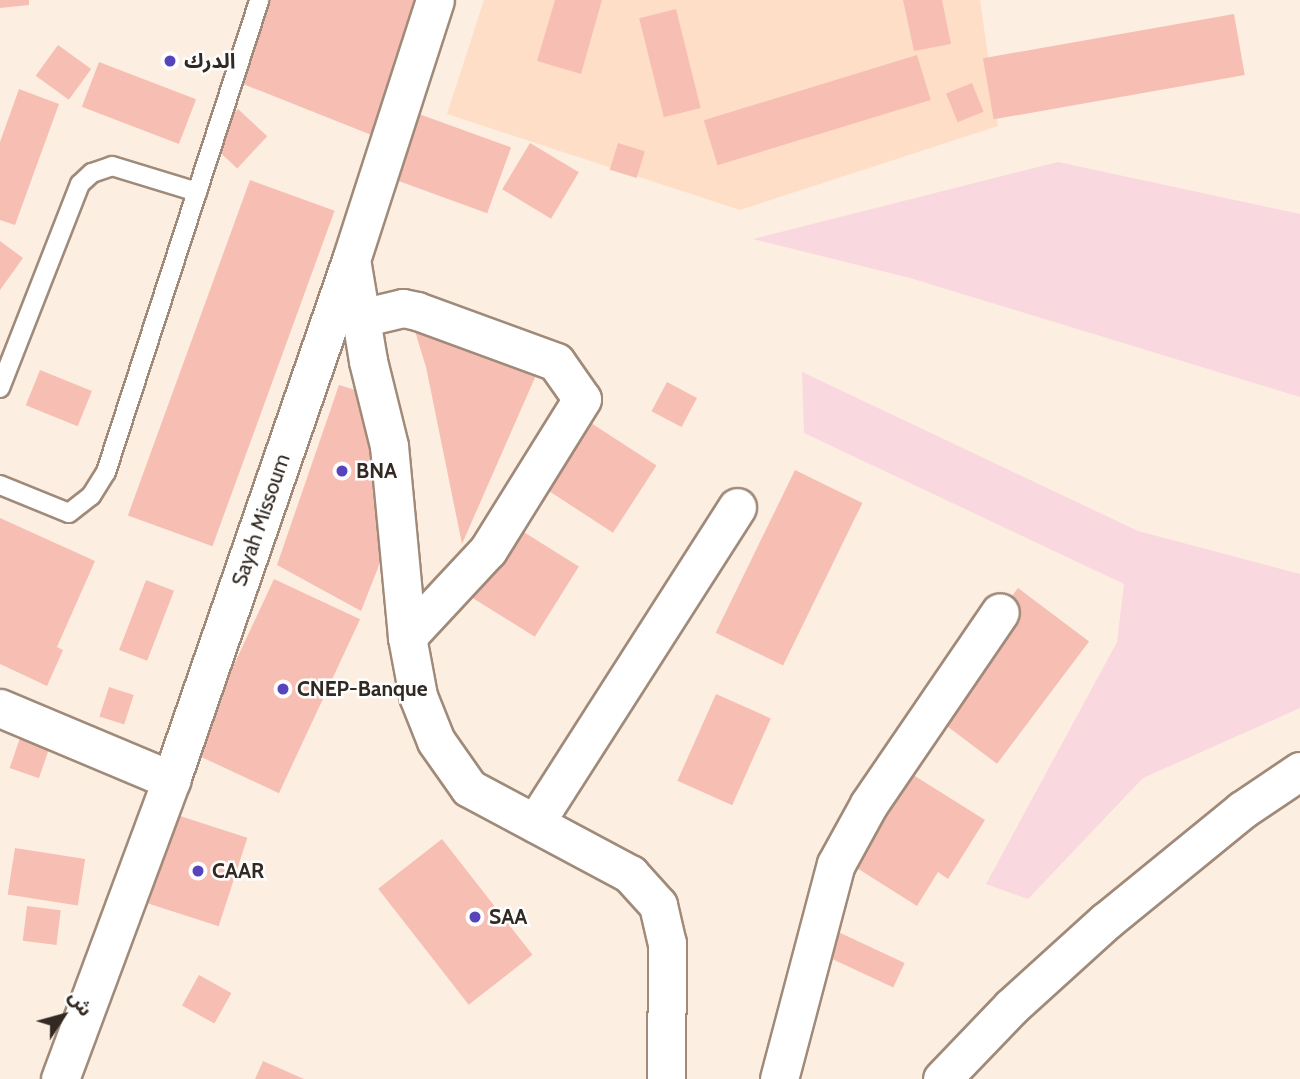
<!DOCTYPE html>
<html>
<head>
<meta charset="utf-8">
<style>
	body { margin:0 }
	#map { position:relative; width:1300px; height:1079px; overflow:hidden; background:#fdeee2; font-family:Cabin,"Noto Sans Arabic",sans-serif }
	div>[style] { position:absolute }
	.built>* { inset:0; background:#fedec6 }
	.green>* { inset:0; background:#fad8df }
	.building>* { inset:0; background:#f7bfb3; transform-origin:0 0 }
	.roads { filter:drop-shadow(2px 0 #a08a79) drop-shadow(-2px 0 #a08a79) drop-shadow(0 2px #a08a79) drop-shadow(0 -2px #a08a79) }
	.service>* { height:18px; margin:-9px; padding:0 9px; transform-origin:9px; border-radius:9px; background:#fff }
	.minor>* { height:37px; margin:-18.5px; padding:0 18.5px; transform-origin:18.5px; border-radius:18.5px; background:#fff }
	.dots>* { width:19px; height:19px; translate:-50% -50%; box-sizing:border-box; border:4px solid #fefefe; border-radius:50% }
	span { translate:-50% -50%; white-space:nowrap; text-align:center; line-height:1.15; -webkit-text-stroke:5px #fefefe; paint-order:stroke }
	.poi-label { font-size:21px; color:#322922; font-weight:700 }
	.left { translate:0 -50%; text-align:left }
	.street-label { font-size:21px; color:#322922 }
	.north { position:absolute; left:28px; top:981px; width:70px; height:70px; -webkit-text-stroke:5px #fefefe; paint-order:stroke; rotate:54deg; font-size:19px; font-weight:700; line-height:28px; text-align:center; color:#322922 }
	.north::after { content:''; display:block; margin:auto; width:24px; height:32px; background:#322922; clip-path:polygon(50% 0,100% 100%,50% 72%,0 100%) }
</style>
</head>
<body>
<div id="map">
	<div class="built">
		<i style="clip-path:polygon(484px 0,980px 0,998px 126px,740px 210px,447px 114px)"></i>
	</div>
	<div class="green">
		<i style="clip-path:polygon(1058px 162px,1300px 214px,1300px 397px,910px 278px,753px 239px)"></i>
		<i style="clip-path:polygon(802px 372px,1138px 531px,1300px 574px,1300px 708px,1143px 778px,1028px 899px,986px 884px,1117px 642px,1124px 584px,804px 433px)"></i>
	</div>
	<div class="building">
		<i style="clip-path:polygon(0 0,29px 0,29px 5px,0 8px)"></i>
		<i style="clip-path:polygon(265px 0,430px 0,384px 140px,243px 84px)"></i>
		<i style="clip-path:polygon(555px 0,602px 0,581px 74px,537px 61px)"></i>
		<i style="clip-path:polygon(903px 0,942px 0,951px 44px,914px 51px)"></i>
		<i style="left:676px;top:9px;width:102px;height:38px;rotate:76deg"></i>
		<i style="left:1234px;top:14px;width:62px;height:255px;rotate:80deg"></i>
		<i style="left:58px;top:45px;width:41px;height:38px;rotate:36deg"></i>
		<i style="left:917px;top:55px;width:47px;height:223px;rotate:73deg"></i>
		<i style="left:99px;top:62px;width:104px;height:48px;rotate:21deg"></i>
		<i style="left:972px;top:83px;width:31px;height:28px;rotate:68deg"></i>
		<i style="clip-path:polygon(19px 89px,59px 104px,15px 225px,0 220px,0 142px)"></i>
		<i style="left:238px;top:109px;width:40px;height:44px;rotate:43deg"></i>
		<i style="left:419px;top:114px;width:98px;height:70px;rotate:20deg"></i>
		<i style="left:530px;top:143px;width:57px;height:54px;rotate:31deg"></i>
		<i style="left:618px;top:143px;width:28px;height:28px;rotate:17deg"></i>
		<i style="left:250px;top:180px;width:90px;height:357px;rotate:20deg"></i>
		<i style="clip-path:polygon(0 241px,23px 258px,0 290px)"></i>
		<i style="clip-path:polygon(409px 312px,537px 373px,462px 544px,426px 367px)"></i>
		<i style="left:40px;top:370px;width:56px;height:38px;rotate:22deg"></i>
		<i style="left:667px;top:382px;width:34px;height:33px;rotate:28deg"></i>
		<i style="clip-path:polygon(339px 385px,362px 392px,385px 550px,361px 611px,277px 565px)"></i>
		<i style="left:571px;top:410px;width:102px;height:80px;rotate:33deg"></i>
		<i style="left:795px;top:470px;width:75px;height:181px;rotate:26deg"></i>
		<i style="clip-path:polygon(0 518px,95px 561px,57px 647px,63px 650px,47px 686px,0 664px)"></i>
		<i style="left:511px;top:524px;width:80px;height:83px;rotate:32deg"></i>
		<i style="left:274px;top:579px;width:95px;height:192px;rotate:25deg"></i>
		<i style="left:146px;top:580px;width:30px;height:75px;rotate:21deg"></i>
		<i style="left:1018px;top:588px;width:89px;height:153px;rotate:37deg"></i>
		<i style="left:109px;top:687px;width:26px;height:31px;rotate:18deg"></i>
		<i style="left:716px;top:694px;width:60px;height:95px;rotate:24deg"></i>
		<i style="left:21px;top:735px;width:31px;height:35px;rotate:19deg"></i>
		<i style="clip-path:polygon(907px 771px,985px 820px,948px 879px,938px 872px,917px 906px,849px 863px)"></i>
		<i style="left:177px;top:815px;width:74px;height:93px;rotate:18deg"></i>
		<i style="left:442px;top:839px;width:147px;height:81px;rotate:52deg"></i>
		<i style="left:15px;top:848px;width:71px;height:47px;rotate:9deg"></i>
		<i style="left:27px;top:906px;width:34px;height:35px;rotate:7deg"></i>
		<i style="left:834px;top:930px;width:78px;height:27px;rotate:25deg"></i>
		<i style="left:199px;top:975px;width:37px;height:35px;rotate:29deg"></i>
		<i style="clip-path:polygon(263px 1061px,304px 1079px,255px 1079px)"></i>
	</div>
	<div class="roads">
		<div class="service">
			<i style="left:0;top:388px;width:219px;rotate:-68.6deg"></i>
			<i style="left:80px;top:184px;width:16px;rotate:-43deg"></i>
			<i style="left:92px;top:173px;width:21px;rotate:-19deg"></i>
			<i style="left:112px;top:166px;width:89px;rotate:17deg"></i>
			<i style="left:0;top:485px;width:74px;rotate:22.1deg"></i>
			<i style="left:69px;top:513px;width:28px;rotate:-38deg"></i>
			<i style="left:91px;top:496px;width:28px;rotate:-58deg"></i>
			<i style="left:106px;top:472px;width:496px;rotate:-72deg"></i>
		</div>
		<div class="minor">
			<i style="left:352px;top:265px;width:97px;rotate:80.5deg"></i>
			<i style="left:368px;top:361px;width:88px;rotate:76.1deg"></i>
			<i style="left:389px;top:446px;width:192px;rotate:84.6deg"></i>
			<i style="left:407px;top:637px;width:60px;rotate:79.4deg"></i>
			<i style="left:418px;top:696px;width:48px;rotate:68.2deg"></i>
			<i style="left:436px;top:741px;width:57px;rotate:54.9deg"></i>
			<i style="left:469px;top:788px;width:183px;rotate:28.1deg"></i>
			<i style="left:630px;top:874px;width:42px;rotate:47.9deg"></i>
			<i style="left:658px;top:905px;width:39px;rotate:77deg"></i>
			<i style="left:667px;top:943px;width:136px;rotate:90.4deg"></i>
			<i style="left:361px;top:318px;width:43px;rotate:-13.4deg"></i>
			<i style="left:403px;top:308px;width:14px;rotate:12deg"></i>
			<i style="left:417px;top:311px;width:148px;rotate:20.1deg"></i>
			<i style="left:556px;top:362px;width:45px;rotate:54.9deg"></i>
			<i style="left:582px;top:399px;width:178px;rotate:121.9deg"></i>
			<i style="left:488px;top:550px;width:119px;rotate:133deg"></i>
			<i style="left:0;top:708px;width:186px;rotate:22.8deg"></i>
			<i style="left:535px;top:823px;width:375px;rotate:-57.4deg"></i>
			<i style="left:60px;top:1079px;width:319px;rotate:-69.6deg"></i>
			<i style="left:171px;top:780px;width:550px;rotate:-70.91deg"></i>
			<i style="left:351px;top:260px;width:273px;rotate:-72.1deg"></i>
			<i style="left:779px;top:1079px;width:222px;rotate:-75.2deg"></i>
			<i style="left:836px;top:864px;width:68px;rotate:-61.2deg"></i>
			<i style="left:869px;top:804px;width:232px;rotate:-55.7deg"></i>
			<i style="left:942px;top:1079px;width:100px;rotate:-46.2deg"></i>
			<i style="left:1011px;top:1007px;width:128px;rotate:-42.2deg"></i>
			<i style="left:1106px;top:921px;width:176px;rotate:-39.2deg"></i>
			<i style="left:1242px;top:810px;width:70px;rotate:-33.9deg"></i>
		</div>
	</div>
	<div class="dots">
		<i style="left:170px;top:61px;background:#5644bc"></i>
		<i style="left:342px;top:471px;background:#5644bc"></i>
		<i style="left:283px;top:689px;background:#5644bc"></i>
		<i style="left:198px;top:871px;background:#5644bc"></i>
		<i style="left:475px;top:917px;background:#5644bc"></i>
	</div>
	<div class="poi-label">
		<span class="left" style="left:184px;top:61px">الدرك</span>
		<span class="left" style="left:356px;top:471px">BNA</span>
		<span class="left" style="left:297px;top:689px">CNEP-Banque</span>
		<span class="left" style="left:212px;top:871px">CAAR</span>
		<span class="left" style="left:489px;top:917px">SAA</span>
	</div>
	<div class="street-label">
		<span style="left:261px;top:520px;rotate:-71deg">Sayah Missoum</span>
	</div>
	<div class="north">ش</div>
</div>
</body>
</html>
